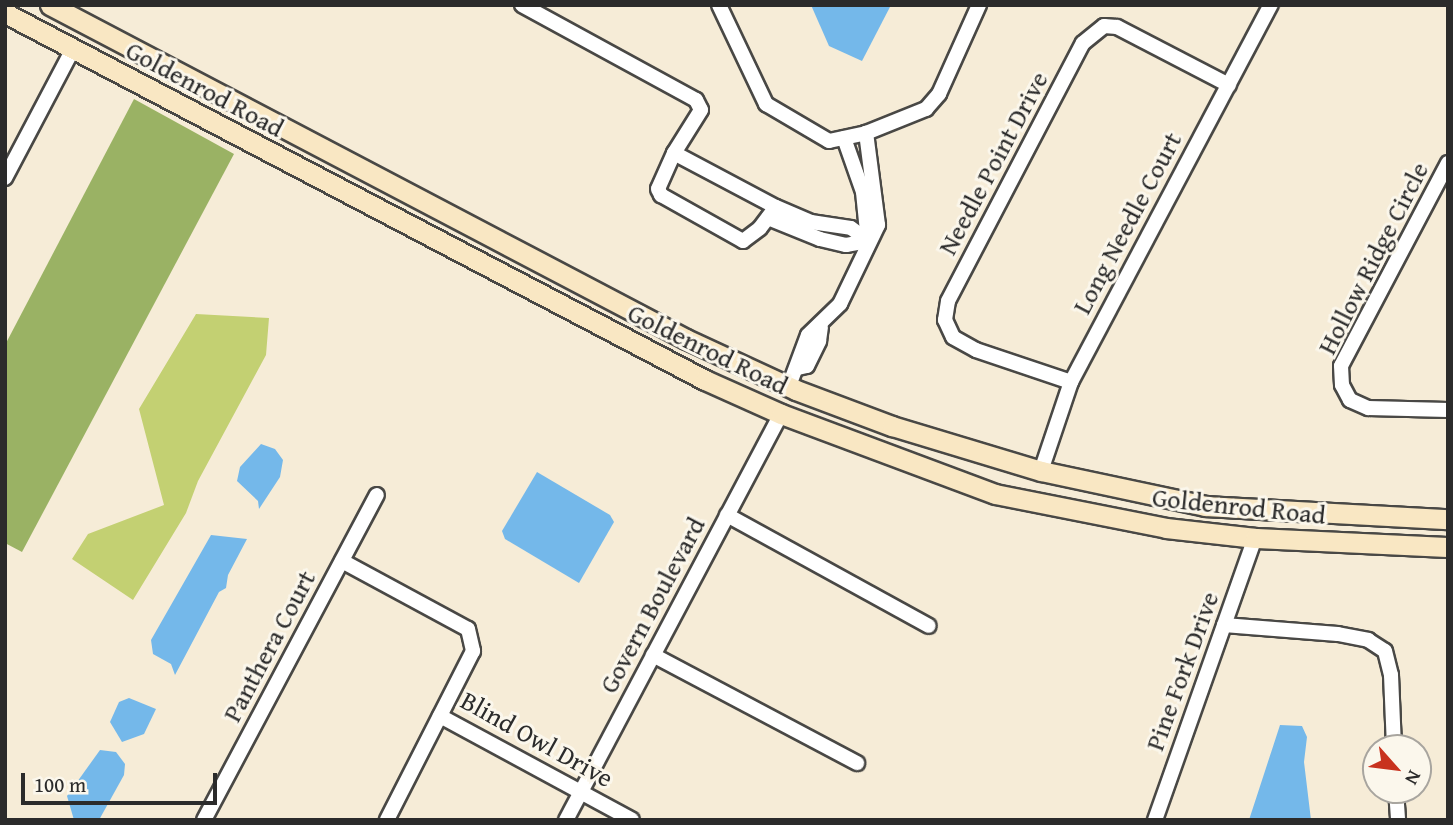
<!DOCTYPE html>
<html>
<head>
<meta charset="utf-8">
<style>
	body { margin:0 }
	#map { position:relative; width:1453px; height:825px; overflow:hidden; background:#f6ecd7; font-family:"Gentium Book Plus",serif }
	div>[style] { position:absolute }
	.green>* { inset:0; background:#c3d072 }
	.forest>* { inset:0; background:#9ab264 }
	.water>* { inset:0; background:#74b8ea }
	.roads { filter:drop-shadow(2px 0 #494845) drop-shadow(-2px 0 #494845) drop-shadow(0 2px #494845) drop-shadow(0 -2px #494845) }
	.minor>* { height:14px; margin:-7px; padding:0 7px; transform-origin:7px; border-radius:7px; background:#fff }
	.secondary>* { height:19px; margin:-9.5px; padding:0 9.5px; transform-origin:9.5px; border-radius:9.5px; background:#f9e7c3 }
	span { translate:-50% -50%; white-space:nowrap; text-align:center; line-height:1.15; -webkit-text-stroke:6px #fbf7ec; paint-order:stroke }
	.street-label { font-size:26px; color:#2b2b2b }
	.frame { position:absolute; inset:0; border:7px solid #2b2b2b; pointer-events:none }
	.north { position:absolute; left:1362px; top:734px; width:70px; height:70px; box-sizing:border-box; background:#fbf7ec; border:2px solid #a8a59f; border-radius:50%; rotate:118deg; font-size:19px; font-weight:700; line-height:28px; text-align:center; color:#2b2b2b }
	.north::after { content:''; display:block; margin:auto; width:24px; height:32px; background:#c8321e; clip-path:polygon(50% 0,100% 100%,50% 72%,0 100%) }
	.scale { position:absolute; left:21px; top:773px; width:196px; height:32px; box-sizing:border-box; border:4px solid #2b2b2b; border-top:0; padding-left:9px; font-size:21px; line-height:24px; white-space:nowrap; color:#2b2b2b; -webkit-text-stroke:5px #fbf7ec; paint-order:stroke }
</style>
</head>
<body>
<div id="map">
	<div class="green">
		<i style="clip-path:polygon(196px 314px,269px 318px,266px 355px,198px 481px,186px 513px,133px 600px,72px 559px,88px 534px,164px 505px,139px 409px)"></i>
	</div>
	<div class="forest">
		<i style="clip-path:polygon(134px 99px,234px 154px,22px 552px,5px 543px,5px 345px)"></i>
	</div>
	<div class="water">
		<i style="clip-path:polygon(811px 5px,891px 5px,862px 61px,829px 46px)"></i>
		<i style="clip-path:polygon(261px 444px,275px 449px,283px 460px,280px 477px,259px 509px,258px 501px,237px 481px,240px 467px)"></i>
		<i style="clip-path:polygon(537px 472px,610px 515px,614px 522px,579px 583px,505px 539px,502px 531px)"></i>
		<i style="clip-path:polygon(211px 535px,247px 539px,228px 575px,226px 588px,219px 592px,175px 675px,171px 664px,153px 654px,151px 640px)"></i>
		<i style="clip-path:polygon(129px 698px,156px 709px,144px 734px,122px 742px,110px 722px,119px 702px)"></i>
		<i style="clip-path:polygon(1280px 725px,1302px 726px,1307px 737px,1304px 762px,1311px 820px,1249px 820px)"></i>
		<i style="clip-path:polygon(100px 750px,116px 752px,125px 764px,124px 775px,99px 820px,74px 820px,67px 796px)"></i>
	</div>
	<div class="roads">
		<div class="minor">
			<i style="left:522px;top:5px;width:198px;rotate:28.6deg"></i>
			<i style="left:696px;top:100px;width:11px;rotate:63deg"></i>
			<i style="left:701px;top:110px;width:51px;rotate:122.1deg"></i>
			<i style="left:674px;top:153px;width:39px;rotate:114deg"></i>
			<i style="left:658px;top:189px;width:7px;rotate:63deg"></i>
			<i style="left:661px;top:195px;width:94px;rotate:29.3deg"></i>
			<i style="left:743px;top:241px;width:21px;rotate:-37deg"></i>
			<i style="left:760px;top:228px;width:26px;rotate:-53deg"></i>
			<i style="left:719px;top:5px;width:110px;rotate:64.6deg"></i>
			<i style="left:766px;top:104px;width:73px;rotate:30.4deg"></i>
			<i style="left:829px;top:141px;width:38px;rotate:-12deg"></i>
			<i style="left:866px;top:133px;width:65px;rotate:-21.8deg"></i>
			<i style="left:926px;top:109px;width:20px;rotate:-49deg"></i>
			<i style="left:939px;top:94px;width:98px;rotate:-65.8deg"></i>
			<i style="left:844px;top:138px;width:57px;rotate:70.6deg"></i>
			<i style="left:863px;top:192px;width:49px;rotate:84.2deg"></i>
			<i style="left:674px;top:153px;width:115px;rotate:27.9deg"></i>
			<i style="left:776px;top:207px;width:38px;rotate:23deg"></i>
			<i style="left:811px;top:222px;width:40px;rotate:8.5deg"></i>
			<i style="left:851px;top:228px;width:21px;rotate:37deg"></i>
			<i style="left:1448px;top:163px;width:229px;rotate:117.8deg"></i>
			<i style="left:1341px;top:366px;width:19px;rotate:87deg"></i>
			<i style="left:1342px;top:385px;width:17px;rotate:62deg"></i>
			<i style="left:1350px;top:400px;width:20px;rotate:24deg"></i>
			<i style="left:1368px;top:408px;width:80px;rotate:1.4deg"></i>
			<i style="left:5px;top:178px;width:146px;rotate:-62.2deg"></i>
			<i style="left:768px;top:218px;width:56px;rotate:22deg"></i>
			<i style="left:820px;top:239px;width:27px;rotate:13deg"></i>
			<i style="left:846px;top:245px;width:22px;rotate:-10deg"></i>
			<i style="left:798px;top:368px;width:9px;rotate:-13deg"></i>
			<i style="left:807px;top:366px;width:28px;rotate:-64deg"></i>
			<i style="left:819px;top:341px;width:14px;rotate:-82deg"></i>
			<i style="left:1071px;top:382px;width:100px;rotate:-161.4deg"></i>
			<i style="left:976px;top:350px;width:26px;rotate:-151deg"></i>
			<i style="left:953px;top:337px;width:19px;rotate:-115deg"></i>
			<i style="left:945px;top:320px;width:19px;rotate:-81deg"></i>
			<i style="left:948px;top:301px;width:291px;rotate:-62.4deg"></i>
			<i style="left:1083px;top:43px;width:27px;rotate:-39deg"></i>
			<i style="left:1104px;top:26px;width:13px;rotate:4deg"></i>
			<i style="left:1117px;top:27px;width:126px;rotate:27.4deg"></i>
			<i style="left:789px;top:386px;width:54px;rotate:-69.6deg"></i>
			<i style="left:808px;top:335px;width:45px;rotate:-44.1deg"></i>
			<i style="left:840px;top:304px;width:88px;rotate:-64.3deg"></i>
			<i style="left:878px;top:225px;width:93px;rotate:-97.4deg"></i>
			<i style="left:1041px;top:471px;width:94px;rotate:-71.4deg"></i>
			<i style="left:1071px;top:382px;width:427px;rotate:-62.1deg"></i>
			<i style="left:727px;top:515px;width:230px;rotate:28.8deg"></i>
			<i style="left:342px;top:561px;width:143px;rotate:28.4deg"></i>
			<i style="left:468px;top:629px;width:23px;rotate:77deg"></i>
			<i style="left:473px;top:651px;width:190px;rotate:117deg"></i>
			<i style="left:1224px;top:625px;width:114px;rotate:4.5deg"></i>
			<i style="left:1338px;top:634px;width:31px;rotate:11deg"></i>
			<i style="left:1368px;top:640px;width:20px;rotate:33deg"></i>
			<i style="left:1385px;top:651px;width:25px;rotate:76deg"></i>
			<i style="left:1391px;top:675px;width:73px;rotate:87.6deg"></i>
			<i style="left:653px;top:655px;width:231px;rotate:27.9deg"></i>
			<i style="left:440px;top:716px;width:218px;rotate:28.4deg"></i>
			<i style="left:1396px;top:790px;width:30px;rotate:86deg"></i>
			<i style="left:204px;top:820px;width:368px;rotate:-62deg"></i>
			<i style="left:566px;top:820px;width:459px;rotate:-62.1deg"></i>
			<i style="left:1155px;top:820px;width:299px;rotate:-70.5deg"></i>
		</div>
		<div class="secondary">
			<i style="left:50px;top:5px;width:718px;rotate:27.71deg"></i>
			<i style="left:686px;top:339px;width:121px;rotate:24.9deg"></i>
			<i style="left:796px;top:390px;width:103px;rotate:20.6deg"></i>
			<i style="left:892px;top:426px;width:156px;rotate:16.8deg"></i>
			<i style="left:1041px;top:471px;width:168px;rotate:12deg"></i>
			<i style="left:1205px;top:506px;width:243px;rotate:3.1deg"></i>
			<i style="left:5px;top:13px;width:790px;rotate:27.67deg"></i>
			<i style="left:705px;top:380px;width:83px;rotate:24.1deg"></i>
			<i style="left:781px;top:414px;width:228px;rotate:20.5deg"></i>
			<i style="left:995px;top:494px;width:174px;rotate:11.2deg"></i>
			<i style="left:1166px;top:528px;width:90px;rotate:6.4deg"></i>
			<i style="left:1255px;top:538px;width:193px;rotate:2.7deg"></i>
		</div>
	</div>
	<div class="street-label">
		<span style="left:205px;top:89px;rotate:28deg">Goldenrod Road</span>
		<span style="left:993px;top:163px;rotate:-62deg">Needle Point Drive</span>
		<span style="left:1127px;top:223px;rotate:-62deg">Long Needle Court</span>
		<span style="left:1373px;top:258px;rotate:-63deg">Hollow Ridge Circle</span>
		<span style="left:708px;top:349px;rotate:26deg">Goldenrod Road</span>
		<span style="left:1239px;top:506px;rotate:6deg">Goldenrod Road</span>
		<span style="left:652px;top:605px;rotate:-62deg">Govern Boulevard</span>
		<span style="left:269px;top:646px;rotate:-62deg">Panthera Court</span>
		<span style="left:1182px;top:671px;rotate:-70deg">Pine Fork Drive</span>
		<span style="left:537px;top:739px;rotate:29deg">Blind Owl Drive</span>
	</div>
	<div class="frame"></div>
	<div class="north">N</div>
	<div class="scale">100 m</div>
</div>
</body>
</html>
